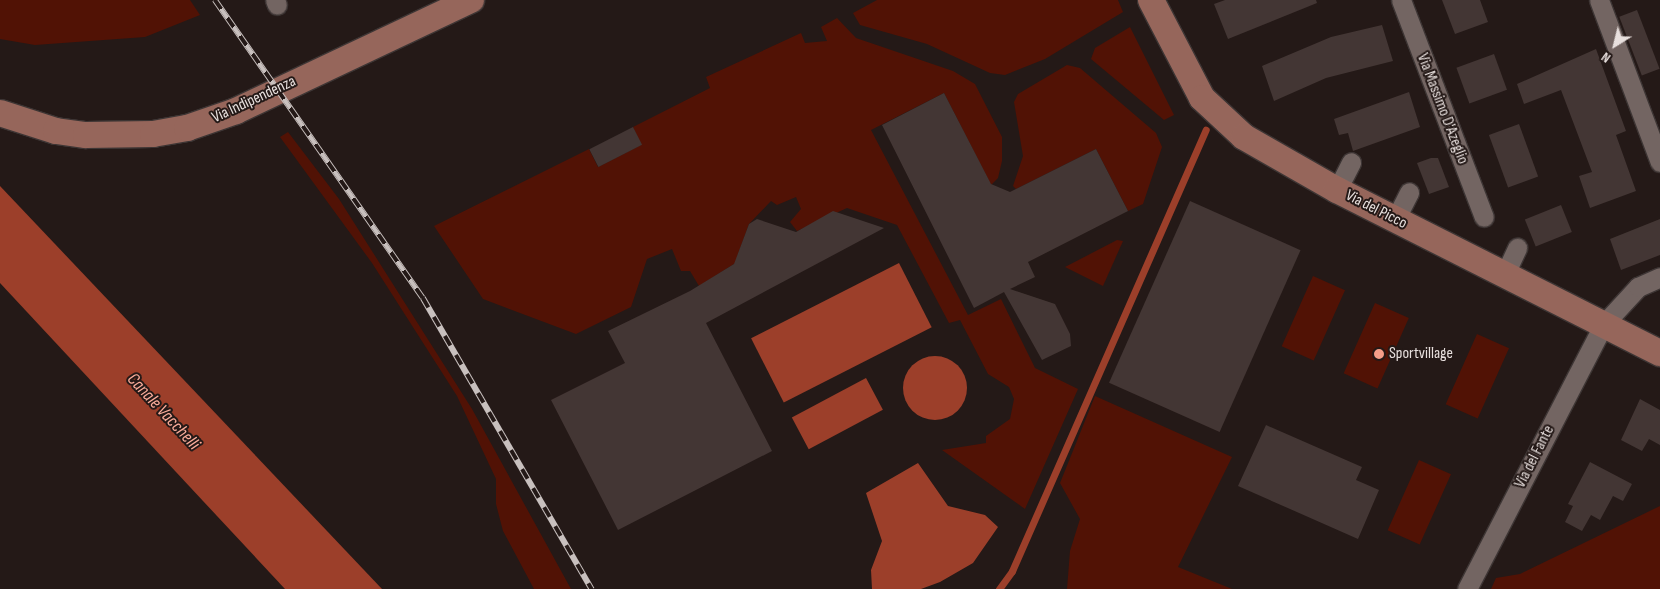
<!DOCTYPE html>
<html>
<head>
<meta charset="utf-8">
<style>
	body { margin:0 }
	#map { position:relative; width:1660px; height:589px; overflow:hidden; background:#241917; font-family:"Sofia Sans Condensed",sans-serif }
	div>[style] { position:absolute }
	.green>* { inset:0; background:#511205; transform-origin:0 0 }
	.water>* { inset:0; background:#9c3f2a; transform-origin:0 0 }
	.round { border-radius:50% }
	.stream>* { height:7px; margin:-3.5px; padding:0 3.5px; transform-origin:3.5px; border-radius:3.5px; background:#9c3f2a }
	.building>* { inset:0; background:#433634; transform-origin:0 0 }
	.roads { filter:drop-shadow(1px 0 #3d3534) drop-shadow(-1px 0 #3d3534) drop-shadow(0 1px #3d3534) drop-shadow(0 -1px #3d3534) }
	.street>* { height:19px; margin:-9.5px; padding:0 9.5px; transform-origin:9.5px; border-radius:9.5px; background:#736562 }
	.secondary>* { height:26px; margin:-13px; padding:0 13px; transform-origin:13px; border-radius:13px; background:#96665b }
	.rail>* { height:5.5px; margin-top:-2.75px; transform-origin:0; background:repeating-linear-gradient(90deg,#241917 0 11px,#c8c0be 0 22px); box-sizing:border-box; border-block:1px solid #c8c0be }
	.dots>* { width:14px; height:14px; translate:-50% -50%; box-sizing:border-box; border:2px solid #241917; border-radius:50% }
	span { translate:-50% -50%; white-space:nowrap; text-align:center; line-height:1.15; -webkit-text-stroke:4px #241917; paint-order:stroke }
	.street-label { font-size:16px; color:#e8e0de }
	.poi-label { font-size:16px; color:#e8e0de }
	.left { translate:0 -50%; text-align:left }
	.water-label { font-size:18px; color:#fbad9b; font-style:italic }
	.north { position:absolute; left:1590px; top:20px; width:50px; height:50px; -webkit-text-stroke:4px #241917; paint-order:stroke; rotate:216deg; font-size:14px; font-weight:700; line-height:20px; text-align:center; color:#e8e0de }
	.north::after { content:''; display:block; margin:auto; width:18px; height:22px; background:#e8e0de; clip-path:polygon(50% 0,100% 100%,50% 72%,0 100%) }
</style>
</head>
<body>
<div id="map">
	<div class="green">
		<i style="clip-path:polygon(0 0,190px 0,200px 15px,145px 37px,35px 45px,0 39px)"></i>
		<i style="clip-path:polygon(877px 0,1118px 0,1123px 12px,1045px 59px,1005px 75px,990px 73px,927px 44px,860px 25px,853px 13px)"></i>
		<i style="clip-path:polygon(837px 18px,856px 38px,953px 71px,975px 84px,1002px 137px,1002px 161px,998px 178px,991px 185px,944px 93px,871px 130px,968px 315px,1001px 299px,1035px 368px,1078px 389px,1025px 509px,942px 450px,986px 443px,986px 436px,1010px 419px,1014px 399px,1009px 387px,988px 374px,960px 320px,949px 323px,897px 225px,847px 208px,797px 231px,790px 222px,801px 209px,796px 197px,777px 205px,771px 201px,749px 224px,737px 257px,742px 259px,699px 286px,690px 271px,681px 271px,672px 249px,647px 259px,631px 307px,576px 334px,483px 299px,434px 226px,589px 149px,598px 167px,641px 145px,633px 127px,710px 88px,706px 77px,801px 33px,805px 43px,827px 41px,821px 27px)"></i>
		<i style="clip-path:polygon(1130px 27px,1174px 115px,1164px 120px,1091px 59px,1095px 48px)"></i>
		<i style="clip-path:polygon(1067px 65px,1080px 68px,1156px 133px,1162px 147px,1143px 204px,1128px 211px,1096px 149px,1016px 189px,1013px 186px,1023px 156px,1014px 102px,1018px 94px)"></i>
		<i style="clip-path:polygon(288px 132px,339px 199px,472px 409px,571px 589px,534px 589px,503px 531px,496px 504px,496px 479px,457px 396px,372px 263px,280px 137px)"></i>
		<i style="clip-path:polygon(1117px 240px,1123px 241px,1103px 286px,1065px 267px)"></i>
		<i style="left:1313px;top:276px;width:35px;height:77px;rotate:24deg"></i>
		<i style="left:1375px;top:303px;width:37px;height:77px;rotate:24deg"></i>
		<i style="left:1477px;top:334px;width:35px;height:77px;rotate:24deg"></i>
		<i style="clip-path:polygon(1095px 396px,1232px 457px,1178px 567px,1232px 589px,1067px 589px,1070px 551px,1080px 519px,1060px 483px)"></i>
		<i style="left:1419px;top:460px;width:35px;height:77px;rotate:24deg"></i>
		<i style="clip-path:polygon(1660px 506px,1660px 589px,1491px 589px,1496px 578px,1520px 574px)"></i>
	</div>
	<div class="water">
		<i style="clip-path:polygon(0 186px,382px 589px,285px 589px,0 283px)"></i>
		<i style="left:899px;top:263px;width:72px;height:166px;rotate:63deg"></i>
		<i class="round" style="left:903px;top:356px;width:64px;height:64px"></i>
		<i style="left:866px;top:378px;width:36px;height:84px;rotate:62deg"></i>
		<i style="clip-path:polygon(918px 463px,948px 506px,985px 515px,998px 527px,973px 563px,940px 582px,921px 589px,872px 589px,871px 570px,882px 541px,866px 493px)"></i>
	</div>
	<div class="stream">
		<i style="left:999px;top:589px;width:22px;rotate:-54deg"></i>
		<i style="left:1012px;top:571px;width:482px;rotate:-66.3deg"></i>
	</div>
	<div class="building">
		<i style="clip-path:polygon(1225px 0,1316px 0,1317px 3px,1228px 39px,1214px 4px)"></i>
		<i style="clip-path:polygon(1442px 0,1480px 0,1488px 22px,1455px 34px)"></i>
		<i style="left:1637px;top:10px;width:63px;height:19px;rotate:69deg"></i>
		<i style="clip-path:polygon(1382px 25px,1393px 61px,1326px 78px,1274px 101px,1262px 66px,1331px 37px)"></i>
		<i style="clip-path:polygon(1596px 49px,1626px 131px,1616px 135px,1636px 191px,1590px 208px,1579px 176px,1592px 172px,1561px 90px,1524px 104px,1517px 84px)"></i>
		<i style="left:1494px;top:54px;width:38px;height:40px;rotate:70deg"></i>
		<i style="clip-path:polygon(1409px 92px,1420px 127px,1353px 151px,1348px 133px,1339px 135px,1334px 119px)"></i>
		<i style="clip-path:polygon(944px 93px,991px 184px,1010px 192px,1096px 149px,1128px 211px,1028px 262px,1035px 277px,1010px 289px,1055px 304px,1070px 334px,1071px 346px,1042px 360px,1004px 292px,974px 308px,882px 125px)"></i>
		<i style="left:1519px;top:124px;width:56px;height:32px;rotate:70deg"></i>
		<i style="left:633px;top:127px;width:20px;height:49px;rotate:63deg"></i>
		<i style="clip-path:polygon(1431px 158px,1438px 158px,1449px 187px,1429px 194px,1417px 163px)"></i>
		<i style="left:1190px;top:201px;width:121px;height:199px;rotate:24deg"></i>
		<i style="left:1561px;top:205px;width:29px;height:39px;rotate:68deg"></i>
		<i style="clip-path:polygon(833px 211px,884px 228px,706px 323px,772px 451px,618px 530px,551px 400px,625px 363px,608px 331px,690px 291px,734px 264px,749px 224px,757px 219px,796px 232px)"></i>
		<i style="clip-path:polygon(1660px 219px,1660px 255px,1621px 270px,1610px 239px)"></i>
		<i style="clip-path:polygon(1640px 399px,1660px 410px,1660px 445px,1649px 439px,1642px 451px,1621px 440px)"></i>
		<i style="clip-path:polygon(1266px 425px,1362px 467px,1356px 480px,1379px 490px,1358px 539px,1238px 486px)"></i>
		<i style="clip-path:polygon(1590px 462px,1632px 484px,1623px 501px,1613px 496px,1600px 520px,1591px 515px,1582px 531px,1565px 522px,1573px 506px,1568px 504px)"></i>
	</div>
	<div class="roads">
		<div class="street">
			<i style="left:275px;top:0;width:5px;rotate:68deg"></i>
			<i style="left:1401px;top:0;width:232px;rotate:69.1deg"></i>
			<i style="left:1599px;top:0;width:173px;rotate:69.4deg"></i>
			<i style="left:1337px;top:190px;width:31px;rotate:-63deg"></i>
			<i style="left:1395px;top:220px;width:31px;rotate:-63deg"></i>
			<i style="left:1505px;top:274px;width:29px;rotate:-65deg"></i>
			<i style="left:1467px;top:589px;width:297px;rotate:-62.7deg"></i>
			<i style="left:1603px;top:325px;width:52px;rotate:-47.4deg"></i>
			<i style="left:1638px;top:287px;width:24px;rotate:-24deg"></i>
		</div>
		<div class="secondary">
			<i style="left:1151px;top:0;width:110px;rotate:62.5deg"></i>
			<i style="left:1202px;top:98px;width:57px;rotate:42.9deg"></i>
			<i style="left:1244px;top:137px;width:107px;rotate:29.7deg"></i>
			<i style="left:1337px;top:190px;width:362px;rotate:26.8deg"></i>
			<i style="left:0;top:113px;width:59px;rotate:17.8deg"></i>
			<i style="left:56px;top:131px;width:30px;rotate:8deg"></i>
			<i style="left:86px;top:135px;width:67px;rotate:-0.9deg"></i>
			<i style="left:153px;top:134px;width:35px;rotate:-10deg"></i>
			<i style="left:187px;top:128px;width:52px;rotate:-19.1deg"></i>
			<i style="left:236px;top:111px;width:260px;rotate:-25.3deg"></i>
		</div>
	</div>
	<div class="rail">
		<i style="left:215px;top:0;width:363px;rotate:55.1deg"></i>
		<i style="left:423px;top:298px;width:337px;rotate:59.9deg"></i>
	</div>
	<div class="dots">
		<i style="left:1379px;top:354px;background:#f49e89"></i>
	</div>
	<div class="street-label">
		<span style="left:254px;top:100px;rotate:-25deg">Via Indipendenza</span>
		<span style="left:1442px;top:109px;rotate:69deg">Via Massimo D'Azeglio</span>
		<span style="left:1376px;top:210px;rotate:27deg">Via del Picco</span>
		<span style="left:1535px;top:457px;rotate:-63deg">Via del Fante</span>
	</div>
	<div class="poi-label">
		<span class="left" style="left:1389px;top:354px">Sportvillage</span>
	</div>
	<div class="water-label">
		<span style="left:163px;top:412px;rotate:47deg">Canale Vacchelli</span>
	</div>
	<div class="north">N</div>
</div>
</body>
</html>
